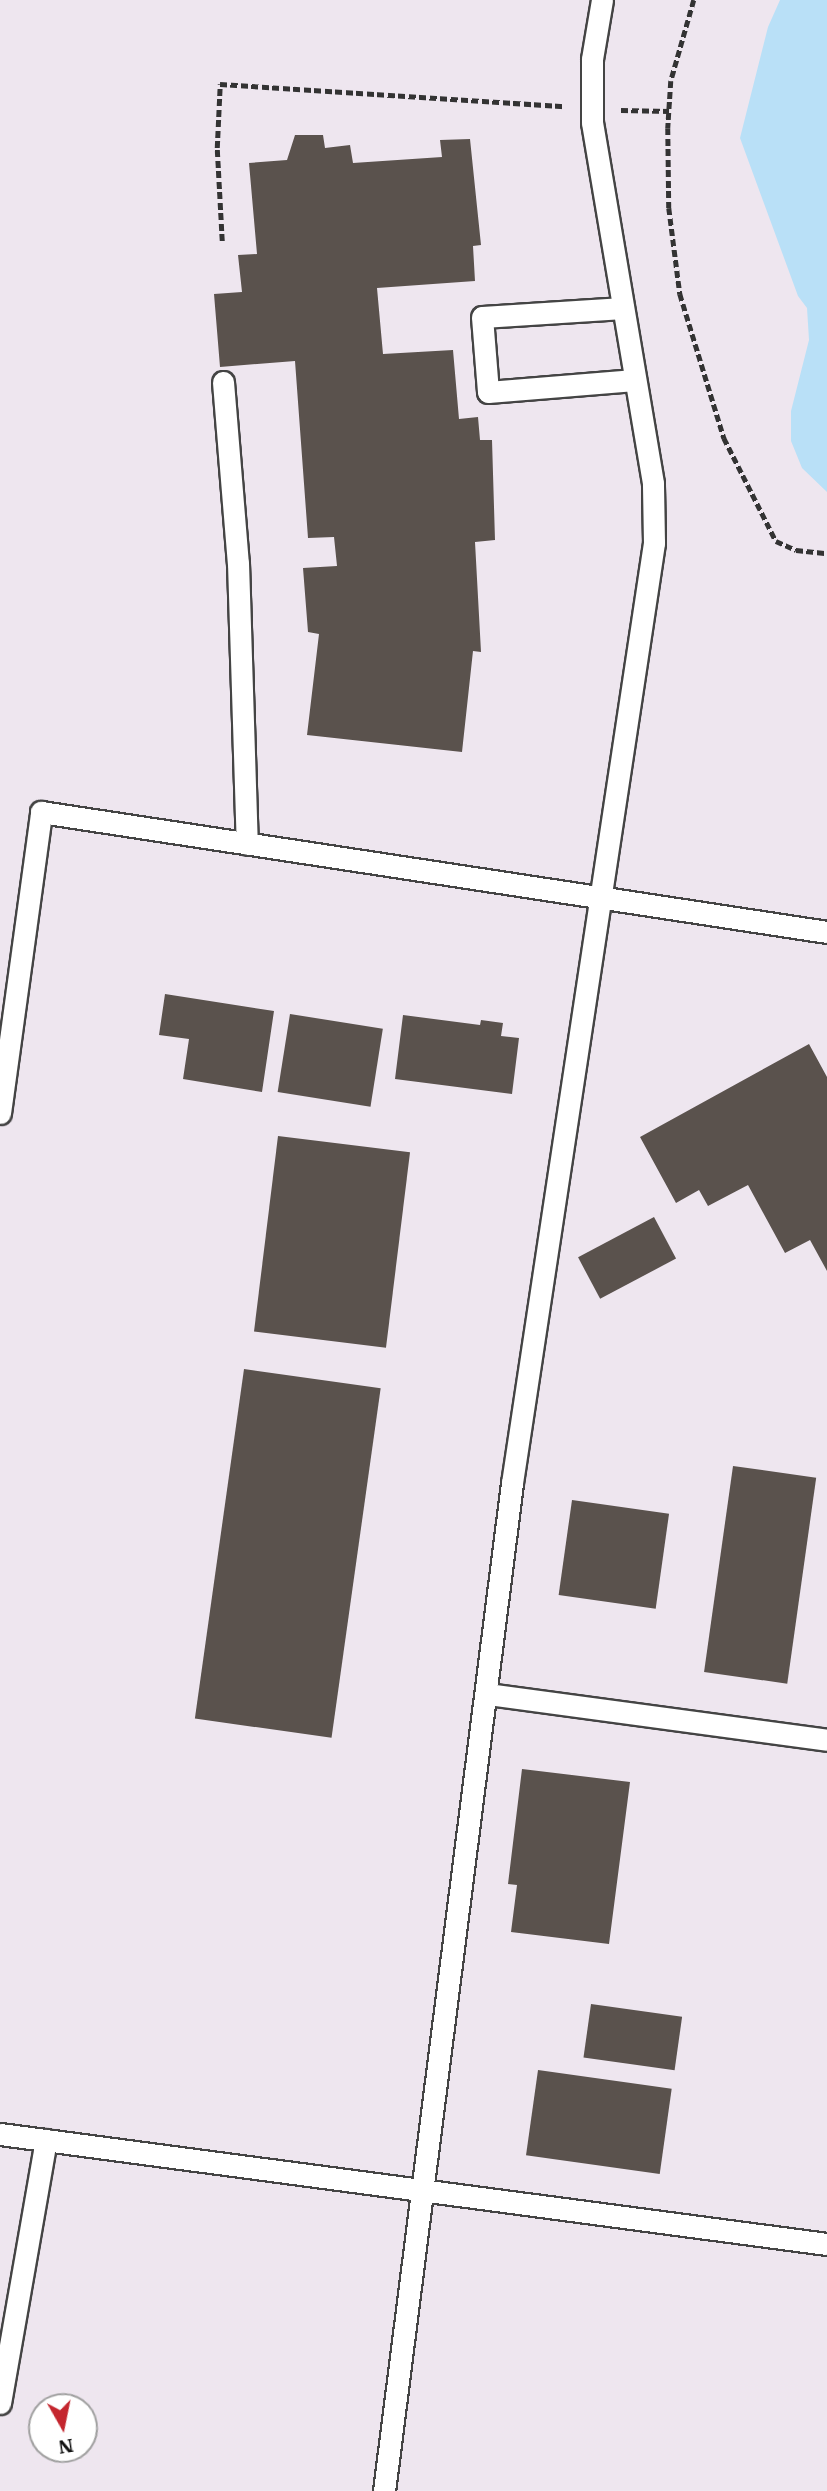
<!DOCTYPE html>
<html>
<head>
<meta charset="utf-8">
<style>
	body { margin:0 }
	#map { position:relative; width:827px; height:2491px; overflow:hidden; background:#fffdf5; font-family:"IBM Plex Serif",serif }
	div>[style] { position:absolute }
	.industrial>* { inset:0; background:#eee6ef }
	.water>* { inset:0; background:#b9e0f7 }
	.building>* { inset:0; background:#5a524d; transform-origin:0 0 }
	.path>* { height:4.5px; margin-top:-2.25px; transform-origin:0; background:repeating-linear-gradient(90deg,#333 0 7px,transparent 0 10.5px) }
	.roads { filter:drop-shadow(2px 0 #444) drop-shadow(-2px 0 #444) drop-shadow(0 2px #444) drop-shadow(0 -2px #444) }
	.service>* { height:21px; margin:-10.5px; padding:0 10.5px; transform-origin:10.5px; border-radius:10.5px; background:#fff }
	span { translate:-50% -50%; white-space:nowrap; text-align:center; line-height:1.15; -webkit-text-stroke:7px #fff; paint-order:stroke }
	.north { position:absolute; left:28px; top:2393px; width:70px; height:70px; box-sizing:border-box; background:#fff; border:2px solid #a0a0a0; border-radius:50%; rotate:171deg; font-size:19px; font-weight:700; line-height:28px; text-align:center; color:#111 }
	.north::after { content:''; display:block; margin:auto; width:24px; height:32px; background:#c4262e; clip-path:polygon(50% 0,100% 100%,50% 72%,0 100%) }
</style>
</head>
<body>
<div id="map">
	<div class="industrial">
		<i style="clip-path:polygon(evenodd,0 0,827px 0,827px 2491px,0 2491px,0 0,42px 2407px,84px 2407px,84px 2449px,42px 2449px,42px 2407px)"></i>
	</div>
	<div class="water">
		<i style="clip-path:polygon(780px 0,827px 0,827px 492px,802px 468px,791px 441px,791px 411px,809px 340px,807px 308px,798px 296px,740px 138px,768px 27px)"></i>
	</div>
	<div class="building">
		<i style="clip-path:polygon(295px 135px,323px 135px,325px 148px,350px 145px,353px 163px,442px 157px,440px 140px,470px 139px,481px 245px,473px 246px,475px 281px,377px 288px,383px 354px,453px 350px,459px 419px,478px 417px,480px 440px,492px 440px,495px 540px,475px 542px,481px 652px,473px 651px,462px 752px,307px 735px,319px 634px,308px 632px,303px 568px,337px 566px,334px 537px,308px 538px,295px 361px,220px 367px,214px 294px,242px 292px,238px 255px,257px 254px,249px 163px,287px 160px)"></i>
		<i style="clip-path:polygon(165px 994px,274px 1011px,262px 1092px,183px 1079px,189px 1039px,159px 1035px)"></i>
		<i style="left:290px;top:1014px;width:94px;height:79px;rotate:9deg"></i>
		<i style="clip-path:polygon(403px 1015px,480px 1025px,481px 1020px,503px 1023px,501px 1036px,519px 1038px,512px 1094px,395px 1079px)"></i>
		<i style="clip-path:polygon(809px 1044px,827px 1077px,827px 1271px,810px 1240px,785px 1253px,748px 1185px,708px 1206px,699px 1190px,676px 1203px,640px 1137px)"></i>
		<i style="left:278px;top:1136px;width:133px;height:197px;rotate:7deg"></i>
		<i style="left:654px;top:1217px;width:47px;height:86px;rotate:62deg"></i>
		<i style="left:244px;top:1369px;width:138px;height:353px;rotate:8deg"></i>
		<i style="left:733px;top:1466px;width:84px;height:208px;rotate:8deg"></i>
		<i style="left:572px;top:1500px;width:98px;height:96px;rotate:8deg"></i>
		<i style="clip-path:polygon(522px 1769px,630px 1782px,609px 1944px,511px 1932px,517px 1885px,508px 1884px)"></i>
		<i style="left:591px;top:2004px;width:92px;height:54px;rotate:8deg"></i>
		<i style="left:538px;top:2070px;width:135px;height:86px;rotate:8deg"></i>
	</div>
	<div class="path">
		<i style="left:694px;top:0;width:84px;rotate:105.9deg"></i>
		<i style="left:671px;top:81px;width:47px;rotate:93.7deg"></i>
		<i style="left:668px;top:128px;width:80px;rotate:89.3deg"></i>
		<i style="left:669px;top:208px;width:87px;rotate:82.7deg"></i>
		<i style="left:680px;top:294px;width:151px;rotate:73deg"></i>
		<i style="left:724px;top:438px;width:115px;rotate:63.2deg"></i>
		<i style="left:776px;top:541px;width:22px;rotate:24deg"></i>
		<i style="left:796px;top:550px;width:31px;rotate:6deg"></i>
		<i style="left:621px;top:110px;width:48px;rotate:1.2deg"></i>
		<i style="left:222px;top:241px;width:93px;rotate:-93.1deg"></i>
		<i style="left:217px;top:148px;width:64px;rotate:-87.3deg"></i>
		<i style="left:220px;top:84px;width:345px;rotate:3.7deg"></i>
	</div>
	<div class="roads">
		<div class="service">
			<i style="left:623px;top:308px;width:141px;rotate:176.3deg"></i>
			<i style="left:482px;top:317px;width:75px;rotate:85.4deg"></i>
			<i style="left:488px;top:392px;width:147px;rotate:-4.7deg"></i>
			<i style="left:223px;top:382px;width:182px;rotate:85.3deg"></i>
			<i style="left:238px;top:563px;width:281px;rotate:88.2deg"></i>
			<i style="left:0;top:1113px;width:304px;rotate:-82.2deg"></i>
			<i style="left:41px;top:812px;width:795px;rotate:8.68deg"></i>
			<i style="left:488px;top:1694px;width:342px;rotate:7.7deg"></i>
			<i style="left:0;top:2134px;width:834px;rotate:7.58deg"></i>
			<i style="left:0;top:2403px;width:267px;rotate:-80.1deg"></i>
			<i style="left:384px;top:2491px;width:1016px;rotate:-82.76deg"></i>
			<i style="left:512px;top:1483px;width:951px;rotate:-81.41deg"></i>
			<i style="left:654px;top:543px;width:60px;rotate:-91deg"></i>
			<i style="left:653px;top:483px;width:366px;rotate:-99.6deg"></i>
			<i style="left:592px;top:122px;width:63px;rotate:-90deg"></i>
			<i style="left:592px;top:59px;width:60px;rotate:-80.4deg"></i>
		</div>
	</div>
	<div class="north">N</div>
</div>
</body>
</html>
